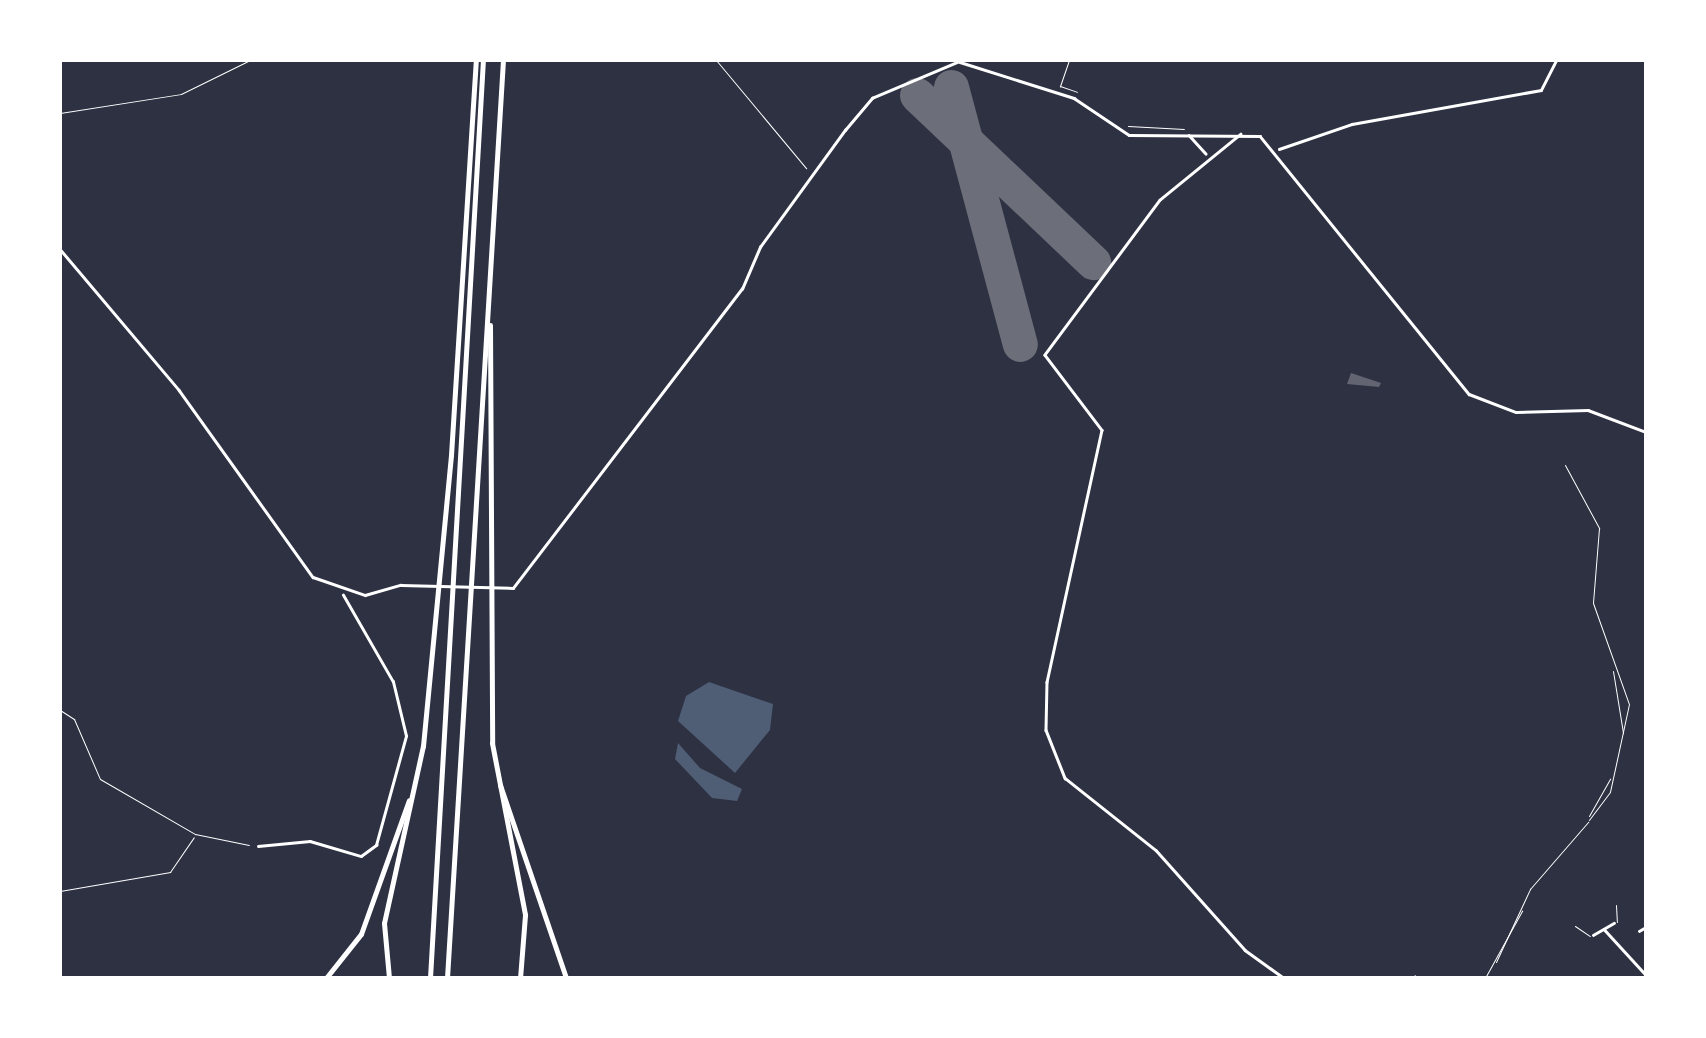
<!DOCTYPE html>
<html>
<head>
<meta charset="utf-8">
<style>
	body { margin:0 }
	#map { position:relative; width:1706px; height:1038px; overflow:hidden; background:#2d3142; font-family:"Open Sans",sans-serif }
	div>[style] { position:absolute }
	.water>* { inset:0; background:#4f5d75 }
	.runway>* { height:35px; margin:-17.5px; padding:0 17.5px; transform-origin:17.5px; border-radius:17.5px; background:#6c6f7a }
	.building>* { inset:0; background:#626471 }
	.path>* { height:1px; margin:-0.5px; padding:0 0.5px; transform-origin:0.5px; border-radius:0.5px; background:#fff }
	.service>* { height:1px; margin:-0.5px; padding:0 0.5px; transform-origin:0.5px; border-radius:0.5px; background:#fff }
	.minor>* { height:2.5px; margin:-1.25px; padding:0 1.25px; transform-origin:1.25px; border-radius:1.25px; background:#fff }
	.motorway>* { height:5px; margin:-2.5px; padding:0 2.5px; transform-origin:2.5px; border-radius:2.5px; background:#fff }
	span { translate:-50% -50%; white-space:nowrap; text-align:center; line-height:1.15; -webkit-text-stroke:8px #fff; paint-order:stroke }
	.frame { position:absolute; inset:0; border:62px solid #fff; pointer-events:none }
</style>
</head>
<body>
<div id="map">
	<div class="water">
		<i style="clip-path:polygon(709px 682px,773px 704px,770px 730px,735px 773px,678px 721px,686px 696px)"></i>
		<i style="clip-path:polygon(678px 743px,700px 768px,742px 789px,737px 801px,712px 798px,675px 759px)"></i>
	</div>
	<div class="runway">
		<i style="left:951px;top:87px;width:266px;rotate:75deg"></i>
		<i style="left:917px;top:95px;width:243px;rotate:43.5deg"></i>
	</div>
	<div class="building">
		<i style="clip-path:polygon(1351px 373px,1381px 383px,1379px 387px,1347px 384px)"></i>
	</div>
	<div class="path">
		<i style="left:716px;top:60px;width:141px;rotate:50.2deg"></i>
		<i style="left:1069px;top:60px;width:28px;rotate:109deg"></i>
		<i style="left:1060px;top:86px;width:18px;rotate:19deg"></i>
		<i style="left:1128px;top:126px;width:56px;rotate:3.1deg"></i>
		<i style="left:60px;top:710px;width:17px;rotate:33deg"></i>
		<i style="left:74px;top:719px;width:65px;rotate:66.6deg"></i>
		<i style="left:100px;top:779px;width:110px;rotate:30.1deg"></i>
		<i style="left:195px;top:834px;width:55px;rotate:11.5deg"></i>
		<i style="left:60px;top:891px;width:112px;rotate:-9.8deg"></i>
		<i style="left:170px;top:872px;width:42px;rotate:-55.6deg"></i>
	</div>
	<div class="service">
		<i style="left:60px;top:113px;width:122px;rotate:-8.9deg"></i>
		<i style="left:181px;top:94px;width:77px;rotate:-26.2deg"></i>
		<i style="left:1565px;top:465px;width:72px;rotate:61.6deg"></i>
		<i style="left:1599px;top:528px;width:75px;rotate:94.6deg"></i>
		<i style="left:1593px;top:603px;width:107px;rotate:70.4deg"></i>
		<i style="left:1629px;top:704px;width:90px;rotate:102.2deg"></i>
		<i style="left:1610px;top:792px;width:35px;rotate:127deg"></i>
		<i style="left:1613px;top:671px;width:63px;rotate:80.8deg"></i>
		<i style="left:1589px;top:816px;width:43px;rotate:-60.4deg"></i>
		<i style="left:1616px;top:905px;width:17px;rotate:87deg"></i>
		<i style="left:1575px;top:926px;width:18px;rotate:34deg"></i>
		<i style="left:1496px;top:962px;width:81px;rotate:-65deg"></i>
		<i style="left:1530px;top:889px;width:89px;rotate:-49.1deg"></i>
		<i style="left:1412px;top:978px;width:4px;rotate:-45deg"></i>
		<i style="left:1485px;top:978px;width:77px;rotate:-61.1deg"></i>
	</div>
	<div class="minor">
		<i style="left:960px;top:62px;width:120px;rotate:17.5deg"></i>
		<i style="left:1074px;top:98px;width:66px;rotate:33.9deg"></i>
		<i style="left:1129px;top:135px;width:131px;rotate:0.4deg"></i>
		<i style="left:1260px;top:136px;width:332px;rotate:51deg"></i>
		<i style="left:1469px;top:394px;width:50px;rotate:21deg"></i>
		<i style="left:1516px;top:412px;width:72px;rotate:-1.6deg"></i>
		<i style="left:1588px;top:410px;width:62px;rotate:20.8deg"></i>
		<i style="left:1241px;top:134px;width:104px;rotate:140.8deg"></i>
		<i style="left:1160px;top:200px;width:193px;rotate:126.6deg"></i>
		<i style="left:1045px;top:355px;width:94px;rotate:52.8deg"></i>
		<i style="left:1102px;top:430px;width:258px;rotate:102.3deg"></i>
		<i style="left:1047px;top:682px;width:48px;rotate:91.2deg"></i>
		<i style="left:1046px;top:730px;width:52px;rotate:68.4deg"></i>
		<i style="left:1065px;top:778px;width:116px;rotate:38.4deg"></i>
		<i style="left:1156px;top:850px;width:134px;rotate:48.3deg"></i>
		<i style="left:1245px;top:950px;width:48px;rotate:35.7deg"></i>
		<i style="left:1189px;top:135px;width:25px;rotate:48deg"></i>
		<i style="left:1279px;top:149px;width:77px;rotate:-18.9deg"></i>
		<i style="left:1352px;top:124px;width:192px;rotate:-10.2deg"></i>
		<i style="left:1541px;top:90px;width:34px;rotate:-63deg"></i>
		<i style="left:60px;top:249px;width:185px;rotate:49.8deg"></i>
		<i style="left:179px;top:390px;width:230px;rotate:54.4deg"></i>
		<i style="left:313px;top:577px;width:55px;rotate:19.1deg"></i>
		<i style="left:365px;top:595px;width:37px;rotate:-16deg"></i>
		<i style="left:401px;top:585px;width:112px;rotate:1.5deg"></i>
		<i style="left:513px;top:588px;width:377px;rotate:-52.6deg"></i>
		<i style="left:742px;top:289px;width:46px;rotate:-66.8deg"></i>
		<i style="left:760px;top:247px;width:145px;rotate:-54deg"></i>
		<i style="left:845px;top:130px;width:42px;rotate:-49.8deg"></i>
		<i style="left:872px;top:98px;width:98px;rotate:-22.9deg"></i>
		<i style="left:258px;top:846px;width:52px;rotate:-5.5deg"></i>
		<i style="left:310px;top:841px;width:53px;rotate:16.4deg"></i>
		<i style="left:361px;top:856px;width:19px;rotate:-36deg"></i>
		<i style="left:376px;top:845px;width:113px;rotate:-74.6deg"></i>
		<i style="left:406px;top:736px;width:56px;rotate:-103.5deg"></i>
		<i style="left:393px;top:682px;width:100px;rotate:-119.9deg"></i>
		<i style="left:1604px;top:929px;width:62px;rotate:47.6deg"></i>
		<i style="left:1639px;top:931px;width:8px;rotate:-30deg"></i>
		<i style="left:1593px;top:935px;width:24px;rotate:-30deg"></i>
	</div>
	<div class="motorway">
		<i style="left:490px;top:325px;width:418px;rotate:89.7deg"></i>
		<i style="left:492px;top:743px;width:175px;rotate:79.1deg"></i>
		<i style="left:525px;top:915px;width:63px;rotate:94.5deg"></i>
		<i style="left:500px;top:785px;width:204px;rotate:71.1deg"></i>
		<i style="left:326px;top:978px;width:56px;rotate:-51.5deg"></i>
		<i style="left:361px;top:934px;width:142px;rotate:-70.3deg"></i>
		<i style="left:389px;top:978px;width:55px;rotate:-95.2deg"></i>
		<i style="left:384px;top:923px;width:181px;rotate:-77.6deg"></i>
		<i style="left:423px;top:746px;width:292px;rotate:-84.5deg"></i>
		<i style="left:451px;top:455px;width:396px;rotate:-86.4deg"></i>
		<i style="left:430px;top:978px;width:920px;rotate:-86.7deg"></i>
		<i style="left:447px;top:978px;width:920px;rotate:-86.51deg"></i>
	</div>
	<div class="frame"></div>
</div>
</body>
</html>
